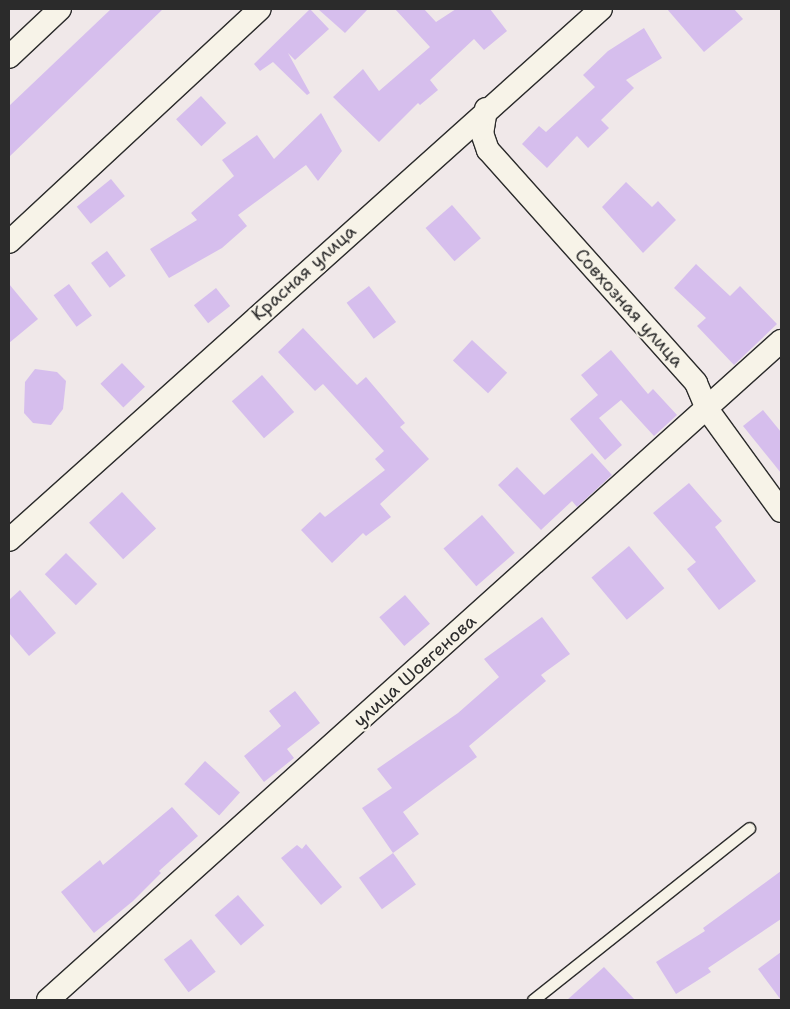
<!DOCTYPE html>
<html>
<head>
<meta charset="utf-8">
<style>
	body { margin:0 }
	#map { position:relative; width:790px; height:1009px; overflow:hidden; background:#f0e8e9; font-family:"Shantell Sans",sans-serif }
	div>[style] { position:absolute }
	.building>* { inset:0; background:#d6beed; transform-origin:0 0 }
	.roads { filter:drop-shadow(1px 0 #2b2b2b) drop-shadow(-1px 0 #2b2b2b) drop-shadow(0 1px #2b2b2b) drop-shadow(0 -1px #2b2b2b) }
	.lane>* { height:11px; margin:-5.5px; padding:0 5.5px; transform-origin:5.5px; border-radius:5.5px; background:#f7f3e8 }
	.street>* { height:22px; margin:-11px; padding:0 11px; transform-origin:11px; border-radius:11px; background:#f7f3e8 }
	span { translate:-50% -50%; white-space:nowrap; text-align:center; line-height:1.15; -webkit-text-stroke:4px #f7f3e8; paint-order:stroke }
	.street-label { font-size:18px; color:#2b2b2b }
	.frame { position:absolute; inset:0; border:10px solid #2b2b2b; pointer-events:none }
</style>
</head>
<body>
<div id="map">
	<div class="building">
		<i style="clip-path:polygon(111px 9px,163px 9px,9px 157px,9px 106px)"></i>
		<i style="clip-path:polygon(310px 9px,329px 29px,295px 60px,288px 53px,310px 93px,307px 95px,273px 62px,260px 71px,254px 64px)"></i>
		<i style="clip-path:polygon(318px 9px,368px 9px,345px 33px)"></i>
		<i style="clip-path:polygon(395px 9px,424px 9px,436px 22px,456px 9px,490px 9px,507px 31px,484px 50px,474px 39px,430px 80px,438px 90px,420px 105px,418px 103px,379px 142px,333px 97px,363px 69px,379px 91px,430px 47px)"></i>
		<i style="clip-path:polygon(667px 9px,734px 9px,743px 19px,704px 52px)"></i>
		<i style="clip-path:polygon(644px 28px,662px 58px,626px 80px,634px 88px,601px 120px,609px 128px,588px 148px,577px 136px,547px 168px,522px 144px,539px 126px,546px 132px,595px 87px,583px 75px,608px 51px)"></i>
		<i style="left:201px;top:96px;width:37px;height:34px;rotate:47deg"></i>
		<i style="clip-path:polygon(321px 113px,342px 151px,318px 181px,306px 165px,238px 215px,247px 226px,222px 248px,169px 278px,150px 249px,197px 220px,191px 213px,234px 176px,222px 160px,257px 135px,274px 159px)"></i>
		<i style="left:111px;top:179px;width:22px;height:44px;rotate:51deg"></i>
		<i style="clip-path:polygon(626px 182px,652px 207px,658px 201px,676px 220px,643px 253px,602px 207px)"></i>
		<i style="left:452px;top:205px;width:44px;height:35px;rotate:49deg"></i>
		<i style="left:107px;top:251px;width:31px;height:20px;rotate:53deg"></i>
		<i style="clip-path:polygon(696px 264px,730px 296px,740px 286px,777px 324px,734px 365px,697px 326px,706px 318px,674px 288px)"></i>
		<i style="clip-path:polygon(9px 284px,38px 319px,9px 343px)"></i>
		<i style="left:69px;top:284px;width:39px;height:19px;rotate:54deg"></i>
		<i style="left:369px;top:286px;width:45px;height:28px;rotate:53deg"></i>
		<i style="left:216px;top:288px;width:23px;height:28px;rotate:52deg"></i>
		<i style="clip-path:polygon(303px 328px,357px 385px,366px 377px,405px 423px,400px 427px,429px 459px,380px 504px,391px 517px,366px 536px,363px 533px,332px 563px,301px 530px,320px 512px,325px 517px,385px 470px,375px 459px,384px 451px,323px 384px,315px 391px,278px 352px)"></i>
		<i style="left:472px;top:340px;width:48px;height:28px;rotate:43deg"></i>
		<i style="clip-path:polygon(611px 350px,648px 394px,653px 389px,677px 415px,654px 436px,621px 400px,599px 418px,622px 445px,605px 460px,570px 419px,598px 395px,581px 375px)"></i>
		<i style="left:122px;top:363px;width:33px;height:30px;rotate:46deg"></i>
		<i style="clip-path:polygon(35px 369px,57px 372px,66px 381px,63px 409px,51px 425px,33px 423px,24px 413px,25px 382px)"></i>
		<i style="left:262px;top:375px;width:49px;height:40px;rotate:49deg"></i>
		<i style="clip-path:polygon(763px 410px,781px 432px,781px 473px,743px 426px)"></i>
		<i style="clip-path:polygon(592px 453px,612px 475px,577px 507px,572px 501px,541px 530px,498px 485px,517px 467px,544px 495px)"></i>
		<i style="clip-path:polygon(689px 483px,722px 521px,715px 527px,756px 581px,719px 610px,687px 569px,696px 562px,653px 513px)"></i>
		<i style="left:122px;top:492px;width:50px;height:45px;rotate:47deg"></i>
		<i style="left:482px;top:515px;width:50px;height:51px;rotate:49deg"></i>
		<i style="left:629px;top:546px;width:55px;height:49px;rotate:50deg"></i>
		<i style="left:66px;top:553px;width:44px;height:30px;rotate:45deg"></i>
		<i style="clip-path:polygon(20px 590px,56px 633px,29px 656px,9px 633px,9px 600px)"></i>
		<i style="left:405px;top:595px;width:38px;height:34px;rotate:49deg"></i>
		<i style="clip-path:polygon(542px 617px,570px 654px,541px 675px,546px 681px,469px 746px,477px 757px,403px 812px,419px 834px,393px 853px,362px 808px,392px 788px,377px 769px,458px 713px,499px 677px,484px 659px)"></i>
		<i style="clip-path:polygon(295px 691px,320px 723px,287px 749px,294px 758px,264px 782px,244px 756px,281px 726px,269px 711px)"></i>
		<i style="left:205px;top:761px;width:47px;height:31px;rotate:42deg"></i>
		<i style="clip-path:polygon(172px 807px,198px 836px,159px 871px,161px 873px,133px 901px,94px 933px,61px 892px,100px 860px,103px 865px)"></i>
		<i style="clip-path:polygon(306px 844px,342px 887px,321px 905px,281px 858px,297px 845px,302px 849px)"></i>
		<i style="left:393px;top:853px;width:39px;height:42px;rotate:54deg"></i>
		<i style="clip-path:polygon(781px 871px,781px 919px,708px 968px,711px 972px,676px 994px,656px 962px,705px 931px,703px 928px)"></i>
		<i style="left:238px;top:895px;width:40px;height:31px;rotate:49deg"></i>
		<i style="left:191px;top:939px;width:41px;height:34px;rotate:53deg"></i>
		<i style="clip-path:polygon(781px 952px,781px 1000px,758px 969px)"></i>
		<i style="clip-path:polygon(604px 967px,635px 1000px,567px 1000px)"></i>
	</div>
	<div class="roads">
		<div class="lane">
			<i style="left:533px;top:1000px;width:276px;rotate:-38.5deg"></i>
		</div>
		<div class="street">
			<i style="left:9px;top:57px;width:70px;rotate:-43.3deg"></i>
			<i style="left:486px;top:109px;width:24px;rotate:99deg"></i>
			<i style="left:482px;top:133px;width:18px;rotate:71deg"></i>
			<i style="left:488px;top:150px;width:312px;rotate:48.2deg"></i>
			<i style="left:696px;top:383px;width:28px;rotate:67deg"></i>
			<i style="left:707px;top:409px;width:126px;rotate:54deg"></i>
			<i style="left:9px;top:242px;width:342px;rotate:-42.9deg"></i>
			<i style="left:9px;top:540px;width:795px;rotate:-41.89deg"></i>
			<i style="left:48px;top:1000px;width:986px;rotate:-41.96deg"></i>
		</div>
	</div>
	<div class="street-label">
		<span style="left:304px;top:273px;rotate:-42deg">Красная улица</span>
		<span style="left:629px;top:308px;rotate:48deg">Совхозная улица</span>
		<span style="left:415px;top:671px;rotate:-42deg">улица Шовгенова</span>
	</div>
	<div class="frame"></div>
</div>
</body>
</html>
